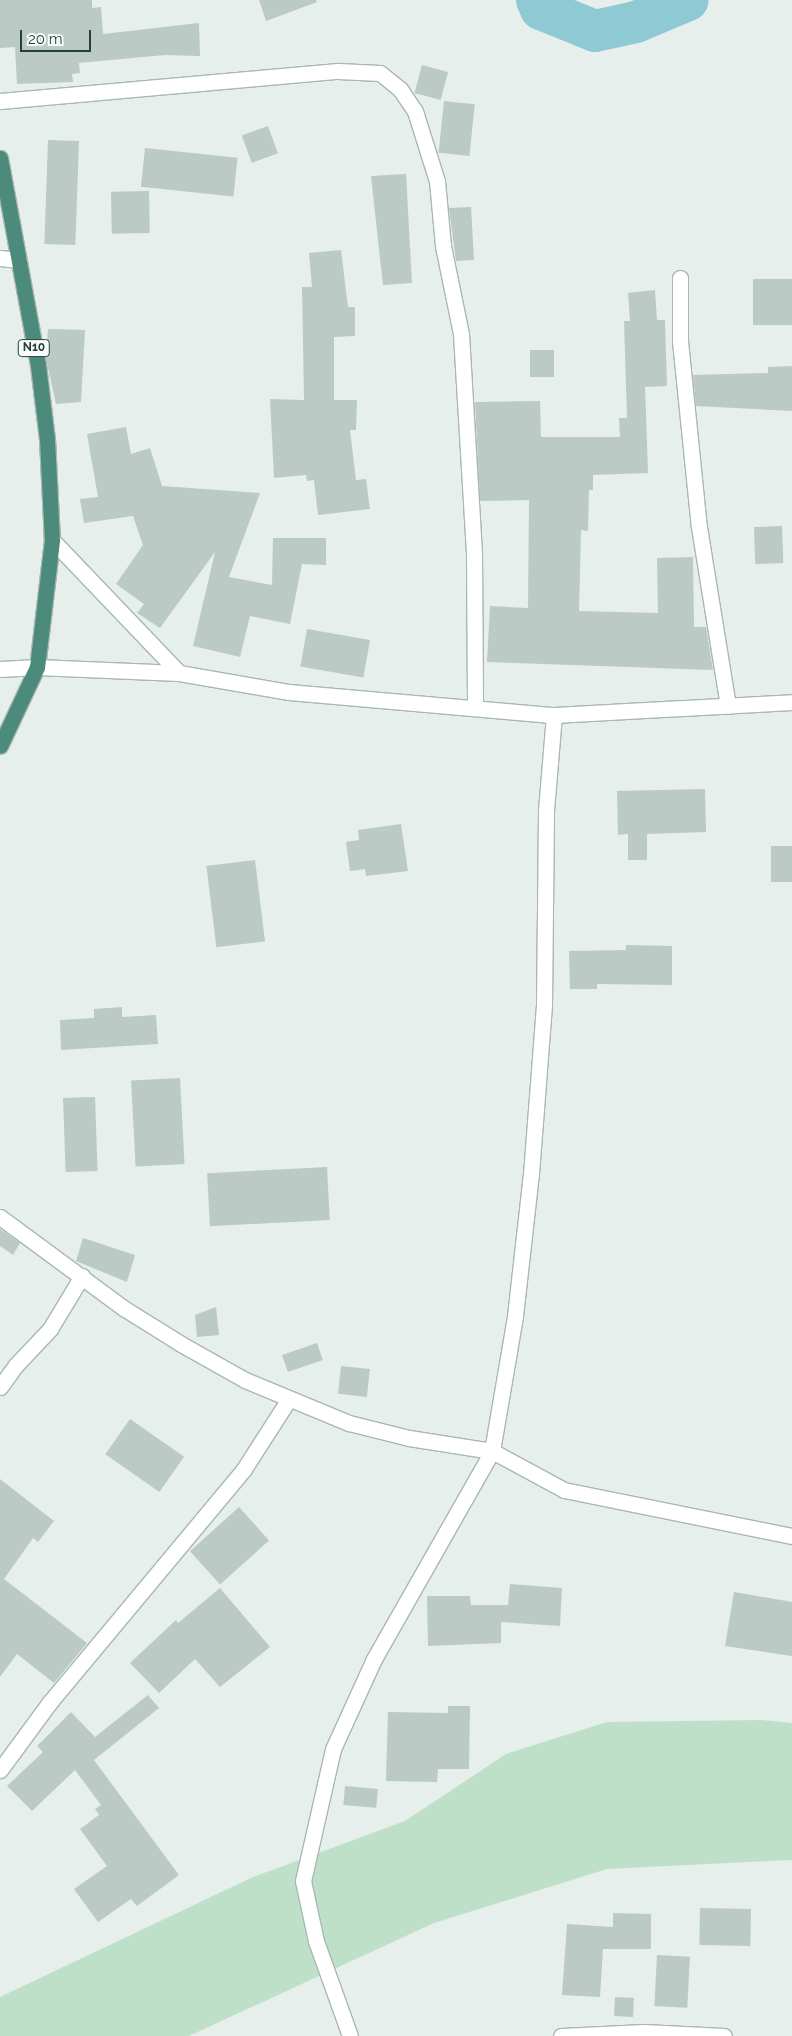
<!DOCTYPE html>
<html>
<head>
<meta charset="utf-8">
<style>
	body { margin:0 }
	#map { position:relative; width:792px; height:2036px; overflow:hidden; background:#e6efeb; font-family:Raleway,sans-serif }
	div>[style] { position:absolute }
	.green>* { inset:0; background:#bfe0c8 }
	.river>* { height:42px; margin:-21px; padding:0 21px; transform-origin:21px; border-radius:21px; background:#8ec9d4 }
	.building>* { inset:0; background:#bbcac4; transform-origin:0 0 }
	.roads { filter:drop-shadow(1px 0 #a8b8b2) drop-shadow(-1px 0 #a8b8b2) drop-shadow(0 1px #a8b8b2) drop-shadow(0 -1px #a8b8b2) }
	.minor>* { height:15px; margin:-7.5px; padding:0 7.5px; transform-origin:7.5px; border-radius:7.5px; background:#fff }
	.secondary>* { height:15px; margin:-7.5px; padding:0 7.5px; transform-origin:7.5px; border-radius:7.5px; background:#fff }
	.trunk>* { height:15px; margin:-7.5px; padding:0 7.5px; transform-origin:7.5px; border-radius:7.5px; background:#4c8a7c }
	span { translate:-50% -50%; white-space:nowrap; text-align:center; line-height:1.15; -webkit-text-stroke:5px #f7fbf9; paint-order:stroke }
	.shield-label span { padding:1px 4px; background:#f7fbf9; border:1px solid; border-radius:4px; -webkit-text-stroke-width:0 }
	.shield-label { font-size:12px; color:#24423a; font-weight:700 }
	.scale { position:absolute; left:20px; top:30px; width:71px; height:22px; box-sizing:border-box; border:2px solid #24423a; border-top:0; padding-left:6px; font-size:15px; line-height:18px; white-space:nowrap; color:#24423a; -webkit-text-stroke:4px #f7fbf9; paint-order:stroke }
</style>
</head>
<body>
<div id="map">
	<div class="green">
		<i style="clip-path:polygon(761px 1720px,792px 1723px,792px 1860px,607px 1869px,434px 1923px,189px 2036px,0 2036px,0 1997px,253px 1877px,405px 1821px,506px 1754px,607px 1722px)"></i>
	</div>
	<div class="river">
		<i style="left:537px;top:0;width:10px;rotate:66deg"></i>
		<i style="left:541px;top:9px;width:58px;rotate:22.2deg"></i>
		<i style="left:595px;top:31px;width:42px;rotate:-12.4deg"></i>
		<i style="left:636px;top:22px;width:56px;rotate:-22.9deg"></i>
	</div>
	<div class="building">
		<i style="clip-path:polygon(0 0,92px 0,92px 8px,101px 7px,103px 34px,199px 23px,200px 56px,165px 55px,79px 63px,80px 73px,72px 74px,73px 82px,17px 84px,15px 47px,0 48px)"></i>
		<i style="clip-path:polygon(259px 0,316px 0,317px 2px,266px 21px)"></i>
		<i style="left:422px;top:65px;width:27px;height:29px;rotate:15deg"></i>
		<i style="left:444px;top:101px;width:31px;height:52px;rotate:6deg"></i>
		<i style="left:268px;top:126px;width:29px;height:28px;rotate:70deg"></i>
		<i style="left:48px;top:140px;width:31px;height:104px;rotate:2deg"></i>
		<i style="left:145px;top:148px;width:93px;height:39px;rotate:6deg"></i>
		<i style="clip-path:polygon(406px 174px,412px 283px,383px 285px,371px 176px)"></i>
		<i style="left:149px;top:191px;width:42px;height:38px;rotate:89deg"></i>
		<i style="clip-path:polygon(471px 207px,474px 260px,456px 261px,449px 208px)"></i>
		<i style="clip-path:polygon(341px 250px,348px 307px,355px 307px,355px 336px,334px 337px,334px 400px,357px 400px,356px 430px,350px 430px,356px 480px,366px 479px,370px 509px,318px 515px,314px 480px,307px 481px,306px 475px,274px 478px,270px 399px,304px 400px,302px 287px,312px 287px,309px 253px)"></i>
		<i style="left:792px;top:279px;width:46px;height:39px;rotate:90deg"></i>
		<i style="clip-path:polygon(655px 290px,657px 320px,665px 320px,667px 386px,645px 387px,648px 473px,593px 475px,593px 490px,589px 490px,588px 531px,581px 530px,579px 611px,658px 613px,657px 558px,693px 557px,694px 627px,706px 627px,713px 670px,487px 662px,490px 606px,528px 608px,529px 500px,480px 501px,475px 402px,540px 401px,541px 437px,620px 437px,619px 418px,627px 418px,624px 321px,630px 321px,628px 293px)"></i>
		<i style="clip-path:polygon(48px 329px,85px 330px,81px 402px,56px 404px,46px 359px)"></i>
		<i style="left:530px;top:350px;width:24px;height:27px"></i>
		<i style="clip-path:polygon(792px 366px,792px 411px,696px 406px,693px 375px,768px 373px,768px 367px)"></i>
		<i style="clip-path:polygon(126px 427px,131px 454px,150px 448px,162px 486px,260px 493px,229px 577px,272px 585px,273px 538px,326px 538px,326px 565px,302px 564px,290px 624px,250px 616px,240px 657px,193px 646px,215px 552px,160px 628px,137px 613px,144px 604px,116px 584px,143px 545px,133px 516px,84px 523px,80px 499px,98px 497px,87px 434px)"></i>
		<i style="left:782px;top:526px;width:37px;height:28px;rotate:88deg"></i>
		<i style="left:307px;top:629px;width:64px;height:38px;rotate:10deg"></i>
		<i style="clip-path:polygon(705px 789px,706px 832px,647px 834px,647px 860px,628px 860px,628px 834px,618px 835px,617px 791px)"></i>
		<i style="clip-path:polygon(401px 824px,408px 871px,366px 876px,365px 869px,350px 871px,346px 842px,359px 840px,358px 830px)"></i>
		<i style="left:792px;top:846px;width:36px;height:21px;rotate:90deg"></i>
		<i style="left:255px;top:860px;width:82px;height:49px;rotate:83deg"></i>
		<i style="clip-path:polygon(626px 945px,672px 946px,672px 985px,597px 984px,597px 989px,570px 989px,569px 951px,626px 950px)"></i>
		<i style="clip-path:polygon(122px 1007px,122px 1017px,156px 1015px,158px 1044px,61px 1050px,60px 1020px,94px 1018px,94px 1009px)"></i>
		<i style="left:180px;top:1078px;width:86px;height:49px;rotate:87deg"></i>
		<i style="left:95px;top:1097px;width:74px;height:32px;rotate:88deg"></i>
		<i style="left:327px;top:1167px;width:53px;height:120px;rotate:87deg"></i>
		<i style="clip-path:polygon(0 1229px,20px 1243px,13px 1255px,0 1246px)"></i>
		<i style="clip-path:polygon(83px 1238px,135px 1255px,127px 1282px,76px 1261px)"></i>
		<i style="clip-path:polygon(216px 1307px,219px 1335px,197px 1337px,195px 1315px)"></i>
		<i style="left:317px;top:1343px;width:18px;height:37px;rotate:71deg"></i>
		<i style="left:341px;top:1366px;width:29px;height:28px;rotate:6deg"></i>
		<i style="left:130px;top:1419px;width:66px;height:43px;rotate:35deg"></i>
		<i style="clip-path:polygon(0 1479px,54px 1521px,38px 1542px,33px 1538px,4px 1579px,87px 1643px,54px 1683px,17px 1654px,0 1677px)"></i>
		<i style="left:239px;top:1507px;width:45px;height:66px;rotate:48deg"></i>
		<i style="clip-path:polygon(510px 1584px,562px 1588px,560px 1626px,501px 1622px,501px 1643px,428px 1646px,427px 1596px,470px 1596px,471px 1605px,508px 1605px)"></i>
		<i style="clip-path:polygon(220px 1588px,270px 1647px,220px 1687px,195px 1659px,159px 1693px,130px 1663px,176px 1620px,178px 1623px)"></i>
		<i style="clip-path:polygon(734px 1592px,792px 1602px,792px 1656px,725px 1646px)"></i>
		<i style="clip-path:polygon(148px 1695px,159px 1708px,94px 1760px,179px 1875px,137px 1906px,131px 1899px,98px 1922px,74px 1889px,107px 1866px,80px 1829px,99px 1815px,95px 1809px,101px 1805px,75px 1770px,32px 1811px,7px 1786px,43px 1752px,37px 1746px,71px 1712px,95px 1737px)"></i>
		<i style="clip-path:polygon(448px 1706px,470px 1706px,469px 1769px,438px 1769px,437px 1782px,386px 1781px,388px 1712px,448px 1713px)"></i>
		<i style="left:345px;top:1786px;width:33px;height:19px;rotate:5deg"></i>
		<i style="left:700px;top:1908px;width:51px;height:37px;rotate:1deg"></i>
		<i style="clip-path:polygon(613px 1913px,651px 1914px,651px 1949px,603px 1949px,600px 1997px,562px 1995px,567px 1924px,613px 1927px)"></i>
		<i style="left:657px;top:1955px;width:33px;height:51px;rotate:3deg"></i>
		<i style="left:615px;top:1997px;width:19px;height:19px;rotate:3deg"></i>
	</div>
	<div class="roads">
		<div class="minor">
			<i style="left:0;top:101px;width:339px;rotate:-5.1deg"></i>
			<i style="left:338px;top:71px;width:42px;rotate:2.7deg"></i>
			<i style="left:380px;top:73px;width:26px;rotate:39deg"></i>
			<i style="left:400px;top:89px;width:27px;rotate:56deg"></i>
			<i style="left:415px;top:111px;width:73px;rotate:72.6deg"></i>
			<i style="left:437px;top:181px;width:65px;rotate:84.7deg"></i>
			<i style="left:443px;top:246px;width:90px;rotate:78.4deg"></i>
			<i style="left:461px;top:334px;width:222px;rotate:86.6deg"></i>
			<i style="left:474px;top:556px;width:150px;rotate:89.6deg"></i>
			<i style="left:0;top:258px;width:19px;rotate:6deg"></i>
			<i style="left:680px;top:278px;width:63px;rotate:90deg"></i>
			<i style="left:680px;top:341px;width:187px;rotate:84.2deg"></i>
			<i style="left:699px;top:527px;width:181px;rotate:80.8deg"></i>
			<i style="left:0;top:1217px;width:155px;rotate:36.4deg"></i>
			<i style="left:125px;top:1309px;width:66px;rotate:32deg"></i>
			<i style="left:181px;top:1344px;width:73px;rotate:29.4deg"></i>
			<i style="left:245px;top:1380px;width:113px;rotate:22.5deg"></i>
			<i style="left:349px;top:1423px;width:62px;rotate:14deg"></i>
			<i style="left:409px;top:1438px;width:84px;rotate:8.9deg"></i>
			<i style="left:492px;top:1451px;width:82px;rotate:28.4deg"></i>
			<i style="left:564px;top:1490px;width:233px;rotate:11.4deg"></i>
			<i style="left:0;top:1387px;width:27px;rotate:-54deg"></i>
			<i style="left:16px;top:1365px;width:50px;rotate:-46.6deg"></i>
			<i style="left:50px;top:1329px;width:62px;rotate:-58.9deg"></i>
			<i style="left:0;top:1770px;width:84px;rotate:-53.7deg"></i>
			<i style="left:50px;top:1702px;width:303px;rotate:-50.2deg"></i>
			<i style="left:244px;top:1469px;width:83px;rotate:-57.3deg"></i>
			<i style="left:350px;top:2036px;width:101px;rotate:-109.7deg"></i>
			<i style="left:316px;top:1941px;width:61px;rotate:-102.2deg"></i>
			<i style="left:303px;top:1881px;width:135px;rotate:-77.2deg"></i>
			<i style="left:333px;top:1749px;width:99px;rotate:-65.5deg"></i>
			<i style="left:374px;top:1659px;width:239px;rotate:-60.4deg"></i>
			<i style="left:492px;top:1451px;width:137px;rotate:-80.3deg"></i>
			<i style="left:515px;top:1316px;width:143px;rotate:-83.6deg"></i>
			<i style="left:531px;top:1174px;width:169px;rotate:-85.6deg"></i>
			<i style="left:544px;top:1005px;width:195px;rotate:-89.4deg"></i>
			<i style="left:546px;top:810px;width:95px;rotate:-85.2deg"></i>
			<i style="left:561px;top:2036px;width:83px;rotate:-2.8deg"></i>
			<i style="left:644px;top:2032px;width:80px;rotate:2.9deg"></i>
		</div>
		<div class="secondary">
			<i style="left:52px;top:540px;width:184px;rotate:46.3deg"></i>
			<i style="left:0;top:669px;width:37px;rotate:-3deg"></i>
			<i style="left:37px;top:667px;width:142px;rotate:2.4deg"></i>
			<i style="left:179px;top:673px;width:112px;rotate:9.8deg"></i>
			<i style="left:289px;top:692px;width:266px;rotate:5deg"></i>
			<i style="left:554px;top:715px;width:238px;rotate:-3.1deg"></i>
		</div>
		<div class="trunk">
			<i style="left:0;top:158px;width:210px;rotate:79.6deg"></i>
			<i style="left:38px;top:365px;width:75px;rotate:83.1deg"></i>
			<i style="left:47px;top:439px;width:101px;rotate:87.2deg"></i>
			<i style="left:52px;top:540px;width:128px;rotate:96.7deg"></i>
			<i style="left:37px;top:667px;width:87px;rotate:115.1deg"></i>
		</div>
	</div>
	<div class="shield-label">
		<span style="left:34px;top:348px">N10</span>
	</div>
	<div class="scale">20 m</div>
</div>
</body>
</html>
